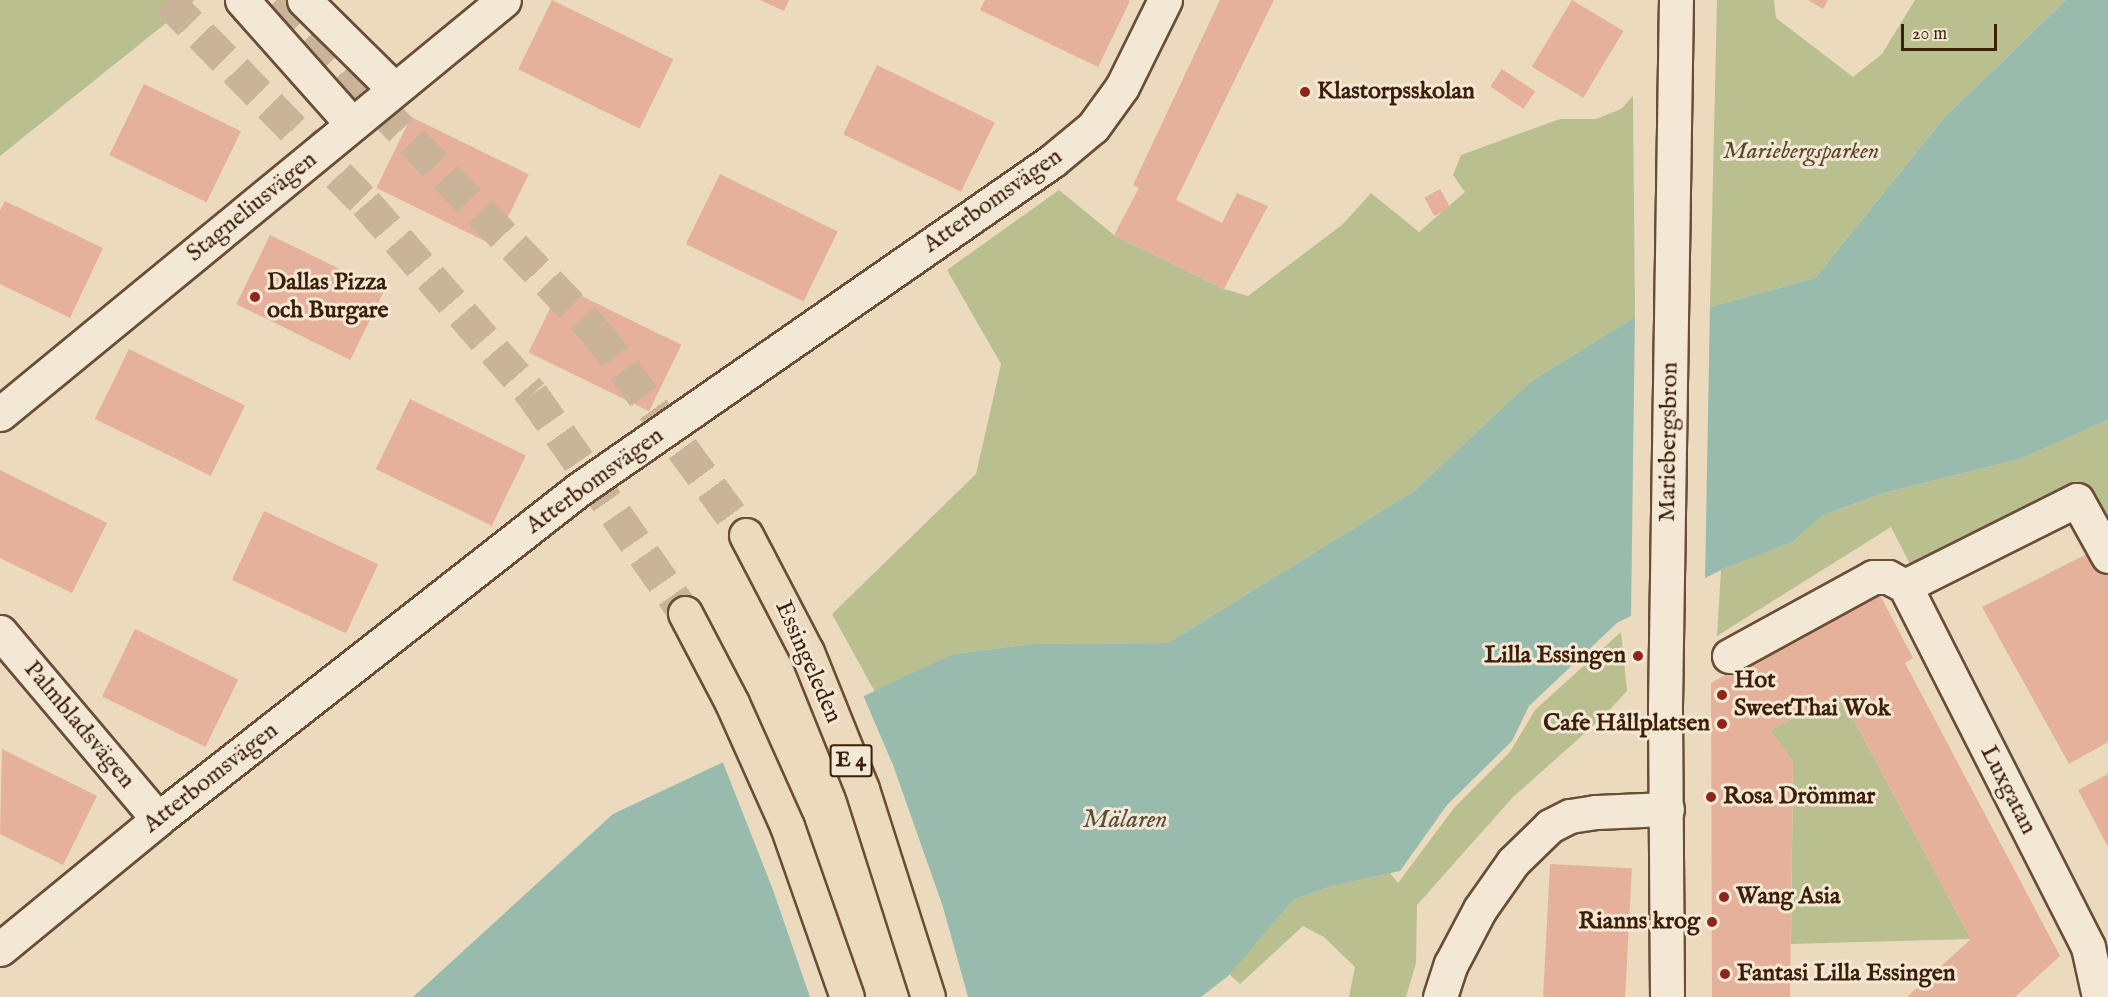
<!DOCTYPE html>
<html>
<head>
<meta charset="utf-8">
<style>
	body { margin:0 }
	#map { position:relative; width:2108px; height:997px; overflow:hidden; background:#ecdabe; font-family:"IM FELL English",serif }
	div>[style] { position:absolute }
	.green>* { inset:0; background:#babf90 }
	.water>* { inset:0; background:#99bbae }
	.pier>* { inset:0; background:#ecdabe }
	.building>* { inset:0; background:#e6b19a; transform-origin:0 0 }
	.highway-tunnel>* { height:33px; margin-top:-16.5px; transform-origin:0; background:repeating-linear-gradient(90deg,#c9b499 0 33px,transparent 0 49px) }
	.roads { filter:drop-shadow(2px 0 #694d35) drop-shadow(-2px 0 #694d35) drop-shadow(0 2px #694d35) drop-shadow(0 -2px #694d35) }
	.minor>* { height:33px; margin:-16.5px; padding:0 16.5px; transform-origin:16.5px; border-radius:16.5px; background:#f3e7d5 }
	.highway>* { height:33px; margin:-16.5px; padding:0 16.5px; transform-origin:16.5px; border-radius:16.5px; background:#ecdabe }
	.dots>* { width:16px; height:16px; translate:-50% -50%; box-sizing:border-box; border:3px solid #f3e7d5; border-radius:50% }
	span { translate:-50% -50%; white-space:nowrap; text-align:center; line-height:1.15; -webkit-text-stroke:6px #f3e7d5; paint-order:stroke }
	.shield-label span { padding:2px 4px; background:#f3e7d5; border:2px solid; border-radius:4px; -webkit-text-stroke-width:0 }
	.shield-label { font-size:22px; color:#3d1e07; font-weight:700 }
	.poi-label { font-size:24px; color:#3d1e07; font-weight:700 }
	.left { translate:0 -50%; text-align:left }
	.right { translate:-100% -50%; text-align:right }
	.park-label { font-size:24px; color:#5c4629; font-style:italic }
	.street-label { font-size:24px; color:#3d1e07 }
	.water-label { font-size:26px; color:#594d39; font-style:italic }
	.scale { position:absolute; left:1901px; top:24px; width:96px; height:27px; box-sizing:border-box; border:3px solid #3d1e07; border-top:0; padding-left:8px; font-size:18px; line-height:21px; white-space:nowrap; color:#3d1e07; -webkit-text-stroke:4px #f3e7d5; paint-order:stroke }
</style>
</head>
<body>
<div id="map">
	<div class="green">
		<i style="clip-path:polygon(0 0,195px 0,0 156px)"></i>
		<i style="clip-path:polygon(1717px 0,1774px 0,1776px 18px,1853px 77px,1882px 54px,1915px 0,2066px 0,1944px 118px,1815px 278px,1710px 307px)"></i>
		<i style="clip-path:polygon(1633px 96px,1635px 317px,1530px 382px,1414px 491px,1168px 643px,1032px 644px,953px 654px,875px 692px,832px 614px,976px 474px,1001px 364px,947px 270px,1059px 190px,1114px 235px,1224px 289px,1248px 296px,1343px 224px,1371px 193px,1419px 232px,1465px 192px,1453px 175px,1461px 155px,1560px 119px,1596px 119px,1621px 109px)"></i>
		<i style="clip-path:polygon(2108px 420px,2108px 530px,2081px 484px,1911px 566px,1891px 527px,1717px 636px,1721px 570px,1793px 542px,1823px 515px,1884px 493px,2020px 459px)"></i>
		<i style="clip-path:polygon(1621px 632px,1627px 691px,1603px 717px,1513px 797px,1417px 905px,1416px 963px,1406px 997px,1349px 997px,1355px 967px,1324px 937px,1303px 926px,1240px 984px,1229px 974px,1293px 900px,1332px 886px,1390px 873px,1398px 883px,1454px 808px,1510px 752px,1535px 710px)"></i>
		<i style="clip-path:polygon(1840px 694px,1971px 939px,1791px 944px,1793px 762px,1770px 730px)"></i>
	</div>
	<div class="water">
		<i style="clip-path:polygon(2066px 0,2108px 0,2108px 420px,2020px 459px,1884px 493px,1823px 515px,1793px 542px,1721px 570px,1617px 623px,1529px 706px,1512px 741px,1447px 805px,1400px 871px,1332px 886px,1293px 900px,1228px 976px,1201px 997px,413px 997px,613px 814px,953px 654px,1032px 644px,1168px 643px,1414px 491px,1530px 382px,1635px 317px,1710px 307px,1815px 278px,1944px 118px)"></i>
	</div>
	<div class="pier">
		<i style="clip-path:polygon(1710px 304px,1705px 581px,1631px 618px,1635px 314px)"></i>
		<i style="clip-path:polygon(863px 695px,893px 765px,943px 907px,968px 997px,810px 997px,773px 890px,722px 760px)"></i>
	</div>
	<div class="building">
		<i style="left:552px;top:0;width:135px;height:77px;rotate:26deg"></i>
		<i style="clip-path:polygon(760px 0,789px 0,784px 11px)"></i>
		<i style="clip-path:polygon(985px 0,1128px 0,1130px 1px,1098px 67px,980px 10px)"></i>
		<i style="clip-path:polygon(1220px 0,1274px 0,1176px 200px,1222px 223px,1237px 193px,1268px 206px,1224px 289px,1114px 235px,1139px 188px,1133px 185px)"></i>
		<i style="left:1572px;top:0;width:60px;height:78px;rotate:31deg"></i>
		<i style="clip-path:polygon(1808px 0,1828px 0,1823px 9px)"></i>
		<i style="left:877px;top:65px;width:131px;height:77px;rotate:26deg"></i>
		<i style="left:1502px;top:69px;width:40px;height:21px;rotate:34deg"></i>
		<i style="left:144px;top:84px;width:108px;height:79px;rotate:26deg"></i>
		<i style="left:411px;top:117px;width:131px;height:79px;rotate:26deg"></i>
		<i style="left:720px;top:174px;width:131px;height:78px;rotate:26deg"></i>
		<i style="left:1440px;top:189px;width:21px;height:18px;rotate:61deg"></i>
		<i style="clip-path:polygon(5px 201px,103px 248px,70px 318px,0 284px,0 210px)"></i>
		<i style="left:270px;top:235px;width:127px;height:77px;rotate:26deg"></i>
		<i style="left:561px;top:286px;width:134px;height:74px;rotate:26deg"></i>
		<i style="left:129px;top:349px;width:129px;height:78px;rotate:26deg"></i>
		<i style="left:410px;top:399px;width:129px;height:78px;rotate:26deg"></i>
		<i style="clip-path:polygon(0 470px,107px 523px,72px 593px,0 558px)"></i>
		<i style="left:264px;top:511px;width:126px;height:76px;rotate:25deg"></i>
		<i style="clip-path:polygon(2097px 549px,2108px 570px,2108px 742px,2069px 764px,1982px 607px)"></i>
		<i style="clip-path:polygon(1878px 591px,1913px 658px,1905px 663px,2060px 956px,2015px 997px,1907px 997px,1971px 939px,1840px 694px,1770px 730px,1793px 762px,1790px 997px,1712px 997px,1711px 683px)"></i>
		<i style="left:135px;top:629px;width:115px;height:75px;rotate:26deg"></i>
		<i style="clip-path:polygon(2px 749px,97px 796px,63px 865px,0 834px)"></i>
		<i style="clip-path:polygon(2108px 774px,2108px 847px,2078px 790px)"></i>
		<i style="left:1550px;top:864px;width:82px;height:133px;rotate:3deg"></i>
	</div>
	<div class="highway-tunnel">
		<i style="left:167px;top:0;width:284px;rotate:45.6deg"></i>
		<i style="left:366px;top:203px;width:253px;rotate:49deg"></i>
		<i style="left:532px;top:394px;width:267px;rotate:55.1deg"></i>
		<i style="left:276px;top:0;width:459px;rotate:46deg"></i>
		<i style="left:595px;top:330px;width:255px;rotate:53.6deg"></i>
	</div>
	<div class="roads">
		<div class="minor">
			<i style="left:242px;top:0;width:166px;rotate:48.4deg"></i>
			<i style="left:304px;top:0;width:127px;rotate:44.7deg"></i>
			<i style="left:0;top:414px;width:652px;rotate:-39.4deg"></i>
			<i style="left:1905px;top:586px;width:405px;rotate:63.1deg"></i>
			<i style="left:2088px;top:947px;width:51px;rotate:77.6deg"></i>
			<i style="left:0;top:632px;width:245px;rotate:49.8deg"></i>
			<i style="left:1729px;top:656px;width:164px;rotate:-28.7deg"></i>
			<i style="left:1873px;top:577px;width:15px"></i>
			<i style="left:1888px;top:577px;width:19px;rotate:28deg"></i>
			<i style="left:1905px;top:586px;width:192px;rotate:-26.6deg"></i>
			<i style="left:2077px;top:500px;width:64px;rotate:61deg"></i>
			<i style="left:0;top:949px;width:205px;rotate:-39.4deg"></i>
			<i style="left:158px;top:819px;width:534px;rotate:-38.07deg"></i>
			<i style="left:578px;top:490px;width:577px;rotate:-34.76deg"></i>
			<i style="left:1052px;top:161px;width:53px;rotate:-39.7deg"></i>
			<i style="left:1093px;top:127px;width:49px;rotate:-54.1deg"></i>
			<i style="left:1122px;top:87px;width:97px;rotate:-63.7deg"></i>
			<i style="left:1440px;top:997px;width:35px;rotate:-72deg"></i>
			<i style="left:1451px;top:964px;width:62px;rotate:-62.2deg"></i>
			<i style="left:1480px;top:909px;width:57px;rotate:-54.9deg"></i>
			<i style="left:1513px;top:862px;width:52px;rotate:-44.2deg"></i>
			<i style="left:1550px;top:826px;width:22px;rotate:-27deg"></i>
			<i style="left:1570px;top:816px;width:26px;rotate:-9deg"></i>
			<i style="left:1596px;top:812px;width:71px;rotate:-2.4deg"></i>
			<i style="left:1667px;top:997px;width:291px;rotate:-90.4deg"></i>
			<i style="left:1665px;top:706px;width:706px;rotate:-89.11deg"></i>
		</div>
		<div class="highway">
			<i style="left:746px;top:535px;width:132px;rotate:62.5deg"></i>
			<i style="left:807px;top:652px;width:148px;rotate:68.1deg"></i>
			<i style="left:862px;top:789px;width:218px;rotate:72.4deg"></i>
			<i style="left:685px;top:613px;width:102px;rotate:62.4deg"></i>
			<i style="left:732px;top:703px;width:135px;rotate:65.9deg"></i>
			<i style="left:787px;top:826px;width:181px;rotate:70.7deg"></i>
		</div>
	</div>
	<div class="dots">
		<i style="left:1305px;top:92px;background:#8f2418"></i>
		<i style="left:255px;top:297px;background:#8f2418"></i>
		<i style="left:1638px;top:656px;background:#8f2418"></i>
		<i style="left:1722px;top:695px;background:#8f2418"></i>
		<i style="left:1722px;top:724px;background:#8f2418"></i>
		<i style="left:1711px;top:797px;background:#8f2418"></i>
		<i style="left:1724px;top:897px;background:#8f2418"></i>
		<i style="left:1712px;top:922px;background:#8f2418"></i>
		<i style="left:1725px;top:974px;background:#8f2418"></i>
	</div>
	<div class="shield-label">
		<span style="left:851px;top:761px">E 4</span>
	</div>
	<div class="poi-label">
		<span class="left" style="left:1317px;top:92px">Klastorpsskolan</span>
		<span class="left" style="left:267px;top:297px">Dallas Pizza<br>och Burgare</span>
		<span class="right" style="left:1626px;top:656px">Lilla Essingen</span>
		<span class="left" style="left:1734px;top:695px">Hot<br>SweetThai Wok</span>
		<span class="right" style="left:1710px;top:724px">Cafe Hållplatsen</span>
		<span class="left" style="left:1723px;top:797px">Rosa Drömmar</span>
		<span class="left" style="left:1736px;top:897px">Wang Asia</span>
		<span class="right" style="left:1700px;top:922px">Rianns krog</span>
		<span class="left" style="left:1737px;top:974px">Fantasi Lilla Essingen</span>
	</div>
	<div class="park-label">
		<span style="left:1801px;top:152px">Mariebergsparken</span>
	</div>
	<div class="street-label">
		<span style="left:993px;top:201px;rotate:-35deg">Atterbomsvägen</span>
		<span style="left:252px;top:207px;rotate:-39deg">Stagneliusvägen</span>
		<span style="left:1669px;top:442px;rotate:-89deg">Mariebergsbron</span>
		<span style="left:595px;top:481px;rotate:-36deg">Atterbomsvägen</span>
		<span style="left:808px;top:662px;rotate:66deg">Essingeleden</span>
		<span style="left:79px;top:725px;rotate:50deg">Palmbladsvägen</span>
		<span style="left:211px;top:778px;rotate:-38deg">Atterbomsvägen</span>
		<span style="left:2008px;top:790px;rotate:63deg">Luxgatan</span>
	</div>
	<div class="water-label">
		<span style="left:1125px;top:820px">Mälaren</span>
	</div>
	<div class="scale">20 m</div>
</div>
</body>
</html>
